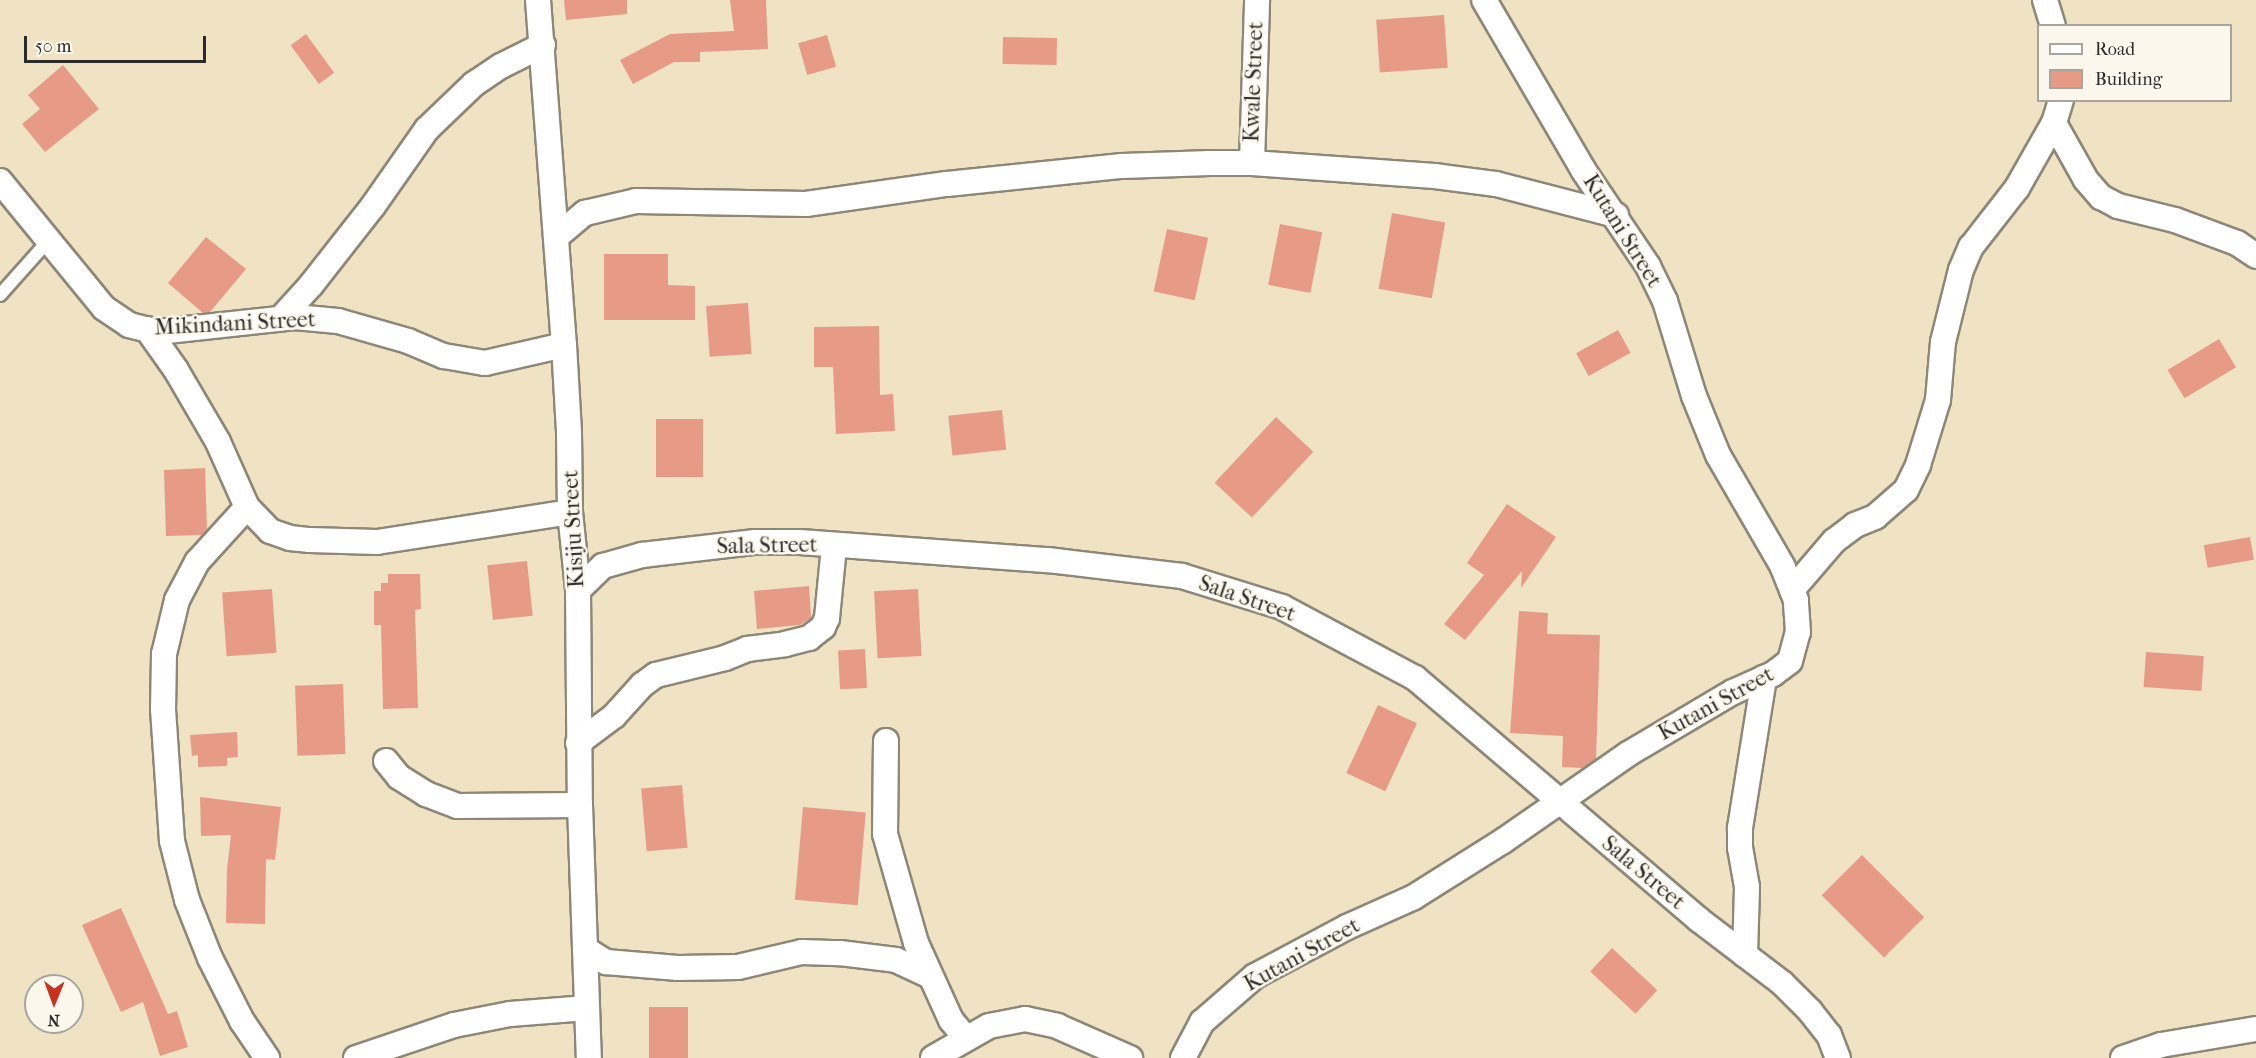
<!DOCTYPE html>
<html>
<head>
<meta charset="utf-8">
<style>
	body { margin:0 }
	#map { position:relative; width:2256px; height:1058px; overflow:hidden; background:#efe3c4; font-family:"IM FELL French Canon",serif }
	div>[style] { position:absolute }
	.building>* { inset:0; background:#e79b87; transform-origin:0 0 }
	.roads { filter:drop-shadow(2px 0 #8d8778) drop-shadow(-2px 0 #8d8778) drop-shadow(0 2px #8d8778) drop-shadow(0 -2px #8d8778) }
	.service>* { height:12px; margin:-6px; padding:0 6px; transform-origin:6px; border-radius:6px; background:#fff }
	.minor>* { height:24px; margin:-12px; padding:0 12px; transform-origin:12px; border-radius:12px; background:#fff }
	span { translate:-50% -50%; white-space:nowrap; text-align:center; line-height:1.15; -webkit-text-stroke:5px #fbf7ec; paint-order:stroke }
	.street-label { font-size:22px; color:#2b2b2b }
	.legend { position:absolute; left:2037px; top:24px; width:195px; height:78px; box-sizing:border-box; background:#fbf7ec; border:2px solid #a8a59f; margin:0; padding:8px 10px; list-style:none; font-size:18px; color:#2b2b2b }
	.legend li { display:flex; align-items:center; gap:12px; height:30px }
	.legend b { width:30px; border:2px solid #a8a59f }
	.north { position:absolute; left:24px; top:974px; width:60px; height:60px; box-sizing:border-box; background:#fbf7ec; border:2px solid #a8a59f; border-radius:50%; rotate:181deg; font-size:16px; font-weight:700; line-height:24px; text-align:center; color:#2b2b2b }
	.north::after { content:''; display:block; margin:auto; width:21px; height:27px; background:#c8321e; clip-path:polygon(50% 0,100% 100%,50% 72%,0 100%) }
	.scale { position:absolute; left:24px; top:36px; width:182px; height:27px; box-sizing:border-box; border:3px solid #2b2b2b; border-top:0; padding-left:8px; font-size:18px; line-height:21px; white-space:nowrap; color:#2b2b2b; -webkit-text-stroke:4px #fbf7ec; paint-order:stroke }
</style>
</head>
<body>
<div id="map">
	<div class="building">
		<i style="clip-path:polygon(564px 0,627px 0,627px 14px,566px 20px)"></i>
		<i style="clip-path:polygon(730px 0,766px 0,768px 49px,700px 52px,700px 62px,674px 62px,633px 84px,620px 60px,670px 34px,734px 31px)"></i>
		<i style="left:1444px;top:15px;width:53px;height:68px;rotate:86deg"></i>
		<i style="left:306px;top:34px;width:48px;height:19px;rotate:54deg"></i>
		<i style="left:827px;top:35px;width:33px;height:30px;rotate:74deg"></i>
		<i style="left:1003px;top:37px;width:54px;height:27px;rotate:1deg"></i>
		<i style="clip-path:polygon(63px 65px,99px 109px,45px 152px,22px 124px,40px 109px,28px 95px)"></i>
		<i style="left:1392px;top:213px;width:54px;height:77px;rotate:10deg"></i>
		<i style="left:1280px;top:224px;width:43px;height:62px;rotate:11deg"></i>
		<i style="left:1167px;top:229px;width:42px;height:64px;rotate:12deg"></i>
		<i style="clip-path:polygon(206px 237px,246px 269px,210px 312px,203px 313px,168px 283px)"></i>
		<i style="clip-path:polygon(604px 254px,668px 254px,668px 285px,695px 286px,695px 320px,604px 320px)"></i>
		<i style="left:748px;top:303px;width:51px;height:42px;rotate:86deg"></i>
		<i style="clip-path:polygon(879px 326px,880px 395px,893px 394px,895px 431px,836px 434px,833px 367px,814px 367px,814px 327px)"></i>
		<i style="left:1618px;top:330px;width:26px;height:48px;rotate:61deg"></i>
		<i style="left:2219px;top:339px;width:33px;height:60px;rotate:59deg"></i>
		<i style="left:1002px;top:410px;width:40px;height:54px;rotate:84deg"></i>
		<i style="left:1276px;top:417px;width:51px;height:90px;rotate:43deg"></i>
		<i style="left:703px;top:419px;width:58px;height:47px;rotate:90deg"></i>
		<i style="clip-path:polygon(205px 468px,207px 530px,203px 535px,166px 536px,164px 470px)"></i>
		<i style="clip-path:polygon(1507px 504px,1556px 537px,1521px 588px,1522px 571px,1465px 640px,1444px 624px,1484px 575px,1467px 563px)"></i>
		<i style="left:2250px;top:537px;width:23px;height:47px;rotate:80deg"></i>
		<i style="left:527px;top:561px;width:55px;height:40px;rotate:84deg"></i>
		<i style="clip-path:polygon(388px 574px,420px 574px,421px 609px,415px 610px,418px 708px,383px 709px,381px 625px,374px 625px,374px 591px,381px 591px,381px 583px,388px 583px)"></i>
		<i style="clip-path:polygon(809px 586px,811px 618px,800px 625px,757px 629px,754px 591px)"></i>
		<i style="left:272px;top:589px;width:64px;height:50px;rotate:86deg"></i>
		<i style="left:918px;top:589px;width:67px;height:44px;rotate:87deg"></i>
		<i style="clip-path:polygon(1519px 611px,1548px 613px,1547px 634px,1600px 635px,1596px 759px,1583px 768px,1562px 767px,1563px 736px,1510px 733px)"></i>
		<i style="left:865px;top:649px;width:39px;height:27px;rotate:87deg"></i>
		<i style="left:2146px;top:652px;width:58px;height:35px;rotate:4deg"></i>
		<i style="left:343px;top:684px;width:70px;height:48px;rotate:88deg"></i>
		<i style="left:1378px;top:705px;width:43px;height:75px;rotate:25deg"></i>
		<i style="clip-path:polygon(237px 732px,238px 757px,227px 758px,227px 766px,198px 767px,198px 755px,192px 756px,190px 735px)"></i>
		<i style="left:682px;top:785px;width:63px;height:41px;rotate:85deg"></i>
		<i style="clip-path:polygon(200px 797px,281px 807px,275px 860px,266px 859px,265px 924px,226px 923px,227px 869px,231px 835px,201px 836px)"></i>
		<i style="left:803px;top:807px;width:63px;height:93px;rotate:5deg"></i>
		<i style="left:1862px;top:855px;width:88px;height:57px;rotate:45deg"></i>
		<i style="clip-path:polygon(121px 908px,168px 1014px,177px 1011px,188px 1047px,160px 1056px,143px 1002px,121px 1012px,82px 925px)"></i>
		<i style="left:1612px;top:948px;width:62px;height:32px;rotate:43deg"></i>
		<i style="left:649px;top:1007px;width:39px;height:51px"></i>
	</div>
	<div class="roads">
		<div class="service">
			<i style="left:0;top:295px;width:71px;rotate:-48.4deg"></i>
		</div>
		<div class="minor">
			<i style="left:538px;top:0;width:346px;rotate:85.7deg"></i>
			<i style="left:564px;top:345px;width:88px;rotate:86.7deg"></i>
			<i style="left:569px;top:433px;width:79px;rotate:89.3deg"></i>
			<i style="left:570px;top:512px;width:78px;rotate:84.1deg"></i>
			<i style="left:578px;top:590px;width:215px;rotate:89.5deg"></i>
			<i style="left:580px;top:805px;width:253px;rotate:88deg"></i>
			<i style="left:2045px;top:0;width:27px;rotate:73deg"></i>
			<i style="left:2054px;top:123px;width:65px;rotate:60.7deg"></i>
			<i style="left:2086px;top:180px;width:23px;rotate:49deg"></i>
			<i style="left:2101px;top:197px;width:19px;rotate:28deg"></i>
			<i style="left:2118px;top:206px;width:59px;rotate:13.8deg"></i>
			<i style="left:2175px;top:220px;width:66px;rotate:20.4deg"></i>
			<i style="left:2237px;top:243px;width:23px;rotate:34deg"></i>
			<i style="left:1252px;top:163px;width:163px;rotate:-88.2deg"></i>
			<i style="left:0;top:181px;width:164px;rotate:50.7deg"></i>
			<i style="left:104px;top:308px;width:30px;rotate:34deg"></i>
			<i style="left:129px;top:325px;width:30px;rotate:14deg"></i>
			<i style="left:158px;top:332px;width:138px;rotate:-6.2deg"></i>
			<i style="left:295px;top:317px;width:43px;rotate:5.3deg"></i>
			<i style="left:338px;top:321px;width:73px;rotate:15.9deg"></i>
			<i style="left:408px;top:341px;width:39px;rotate:23deg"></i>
			<i style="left:444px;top:356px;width:42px;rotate:9.7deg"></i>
			<i style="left:485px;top:363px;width:81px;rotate:-12.8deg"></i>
			<i style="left:556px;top:237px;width:38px;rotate:-40deg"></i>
			<i style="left:585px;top:213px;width:52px;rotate:-13.2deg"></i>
			<i style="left:636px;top:201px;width:170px;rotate:1deg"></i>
			<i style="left:806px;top:204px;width:142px;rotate:-8.1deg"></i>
			<i style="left:947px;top:184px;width:176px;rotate:-5.9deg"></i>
			<i style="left:1122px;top:166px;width:88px;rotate:-2deg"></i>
			<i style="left:1210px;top:163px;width:42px"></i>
			<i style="left:1252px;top:163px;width:183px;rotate:4.1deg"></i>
			<i style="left:1435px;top:176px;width:62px;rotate:7.5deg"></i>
			<i style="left:1496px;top:184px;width:124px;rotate:14.5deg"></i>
			<i style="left:281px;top:318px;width:45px;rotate:-47.7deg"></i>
			<i style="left:311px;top:285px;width:100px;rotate:-51.9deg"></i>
			<i style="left:373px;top:206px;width:94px;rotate:-55deg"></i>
			<i style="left:427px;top:129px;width:65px;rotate:-43.8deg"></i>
			<i style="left:474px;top:84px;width:32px;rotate:-34deg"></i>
			<i style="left:501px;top:66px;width:47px;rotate:-26.6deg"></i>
			<i style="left:147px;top:329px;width:50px;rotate:54.7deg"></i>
			<i style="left:176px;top:370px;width:83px;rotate:59.7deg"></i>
			<i style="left:218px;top:442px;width:71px;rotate:66deg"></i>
			<i style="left:247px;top:507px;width:33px;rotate:46deg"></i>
			<i style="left:270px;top:531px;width:21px;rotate:19deg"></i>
			<i style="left:290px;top:538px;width:20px;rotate:6deg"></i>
			<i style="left:310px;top:540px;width:67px;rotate:1.7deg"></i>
			<i style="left:377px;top:542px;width:195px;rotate:-8.8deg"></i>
			<i style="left:247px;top:507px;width:74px;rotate:132.3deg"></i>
			<i style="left:197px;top:562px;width:43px;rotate:117.8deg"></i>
			<i style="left:177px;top:600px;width:56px;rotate:103.5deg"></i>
			<i style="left:164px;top:654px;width:55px;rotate:91deg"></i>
			<i style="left:163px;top:709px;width:132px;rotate:86.1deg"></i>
			<i style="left:172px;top:841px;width:61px;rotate:75.7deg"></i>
			<i style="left:187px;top:900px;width:62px;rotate:68.4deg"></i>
			<i style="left:210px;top:958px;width:71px;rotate:63.1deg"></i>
			<i style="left:242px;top:1021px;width:45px;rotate:56deg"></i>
			<i style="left:578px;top:590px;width:35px;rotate:-44deg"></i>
			<i style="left:603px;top:566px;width:41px;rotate:-15.8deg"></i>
			<i style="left:642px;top:555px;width:114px;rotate:-6.6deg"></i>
			<i style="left:755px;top:542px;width:45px"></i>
			<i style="left:800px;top:542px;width:249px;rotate:4.2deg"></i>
			<i style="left:1048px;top:560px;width:135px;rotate:6.8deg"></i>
			<i style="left:1182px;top:576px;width:105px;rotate:17.2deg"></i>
			<i style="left:1282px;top:607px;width:151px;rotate:28.1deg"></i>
			<i style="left:1415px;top:678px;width:372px;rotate:40.4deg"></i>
			<i style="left:1698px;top:919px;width:106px;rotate:37.3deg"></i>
			<i style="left:1782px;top:983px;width:40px;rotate:45deg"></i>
			<i style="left:1810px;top:1011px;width:31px;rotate:52deg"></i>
			<i style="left:1829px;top:1035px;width:25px;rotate:69deg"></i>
			<i style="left:1792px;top:590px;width:65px;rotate:-49.4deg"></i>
			<i style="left:1834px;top:541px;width:26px;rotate:-37deg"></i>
			<i style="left:1855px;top:525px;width:22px;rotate:-22deg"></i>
			<i style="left:1875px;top:517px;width:41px;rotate:-41.1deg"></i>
			<i style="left:1906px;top:490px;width:28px;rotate:-64deg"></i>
			<i style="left:1918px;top:465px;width:68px;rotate:-72.9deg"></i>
			<i style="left:1938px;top:400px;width:58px;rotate:-85.1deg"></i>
			<i style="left:1943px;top:342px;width:74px;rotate:-76deg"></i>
			<i style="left:1961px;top:270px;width:25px;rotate:-67deg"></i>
			<i style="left:1971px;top:247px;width:75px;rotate:-52.1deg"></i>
			<i style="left:2017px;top:188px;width:75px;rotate:-60.4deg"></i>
			<i style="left:2054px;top:123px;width:24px;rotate:-73deg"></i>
			<i style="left:886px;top:741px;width:93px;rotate:90.6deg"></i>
			<i style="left:885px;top:834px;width:113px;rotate:74.1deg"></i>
			<i style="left:916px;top:943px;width:85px;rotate:65.6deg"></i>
			<i style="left:951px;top:1020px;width:22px;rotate:51deg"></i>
			<i style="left:578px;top:743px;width:45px;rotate:-36.9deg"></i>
			<i style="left:614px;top:716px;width:42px;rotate:-47.9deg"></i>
			<i style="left:642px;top:685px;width:17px;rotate:-36deg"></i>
			<i style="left:656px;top:675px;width:71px;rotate:-13.8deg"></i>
			<i style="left:725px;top:658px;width:24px;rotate:-22deg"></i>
			<i style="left:747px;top:649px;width:38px;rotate:-7deg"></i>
			<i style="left:785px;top:644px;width:25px;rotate:-14deg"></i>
			<i style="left:809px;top:638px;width:18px;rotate:-38deg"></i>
			<i style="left:823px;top:627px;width:10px;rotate:-66deg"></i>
			<i style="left:827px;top:618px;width:72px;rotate:-84.4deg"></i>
			<i style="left:386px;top:761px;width:21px;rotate:51deg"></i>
			<i style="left:399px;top:777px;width:32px;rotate:32deg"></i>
			<i style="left:426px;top:794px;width:33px;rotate:21deg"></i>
			<i style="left:457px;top:806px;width:123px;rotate:-0.5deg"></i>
			<i style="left:585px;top:949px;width:25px;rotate:32deg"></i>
			<i style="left:606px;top:962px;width:72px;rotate:4.8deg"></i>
			<i style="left:678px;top:968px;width:60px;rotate:-1deg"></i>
			<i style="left:738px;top:967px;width:66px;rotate:-13.2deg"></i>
			<i style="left:802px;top:952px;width:38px;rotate:2deg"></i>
			<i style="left:840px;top:953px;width:56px;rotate:7.1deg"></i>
			<i style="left:896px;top:960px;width:38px;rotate:25deg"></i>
			<i style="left:1745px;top:955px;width:68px;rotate:-88.3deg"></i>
			<i style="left:1747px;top:887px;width:40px;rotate:-100deg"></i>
			<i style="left:1740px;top:848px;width:20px;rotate:-90deg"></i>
			<i style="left:1740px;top:828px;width:152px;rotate:-80.9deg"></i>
			<i style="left:356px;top:1058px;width:103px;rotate:-18.6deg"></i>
			<i style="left:454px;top:1025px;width:57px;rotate:-11.1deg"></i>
			<i style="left:510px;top:1014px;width:77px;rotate:-4.5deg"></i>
			<i style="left:933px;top:1058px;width:64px;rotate:-29.7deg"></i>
			<i style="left:989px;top:1026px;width:37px;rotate:-11deg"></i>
			<i style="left:1025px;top:1019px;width:33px;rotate:12deg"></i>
			<i style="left:1057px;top:1026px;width:80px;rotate:23.7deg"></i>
			<i style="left:1183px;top:1058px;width:41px;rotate:-62.2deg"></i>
			<i style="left:1202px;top:1022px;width:70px;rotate:-41deg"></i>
			<i style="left:1255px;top:976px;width:104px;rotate:-28deg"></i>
			<i style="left:1347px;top:927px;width:73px;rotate:-24.1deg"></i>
			<i style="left:1414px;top:897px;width:105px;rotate:-32.2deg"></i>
			<i style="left:1503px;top:841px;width:152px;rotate:-34.8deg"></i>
			<i style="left:1628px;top:754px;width:122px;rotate:-30.6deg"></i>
			<i style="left:1733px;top:692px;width:44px;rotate:-24.2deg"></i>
			<i style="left:1773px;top:674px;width:21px;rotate:-37deg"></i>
			<i style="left:1790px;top:661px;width:30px;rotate:-75deg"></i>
			<i style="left:1798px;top:632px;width:32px;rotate:-94deg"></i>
			<i style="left:1796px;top:600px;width:35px;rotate:-112deg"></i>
			<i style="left:1783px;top:567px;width:129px;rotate:-120.1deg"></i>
			<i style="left:1718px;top:455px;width:64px;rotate:-112.1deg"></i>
			<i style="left:1694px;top:396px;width:99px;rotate:-107deg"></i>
			<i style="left:1665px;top:301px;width:39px;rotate:-116deg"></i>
			<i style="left:1648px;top:266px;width:115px;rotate:-124deg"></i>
			<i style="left:1584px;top:171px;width:198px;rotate:-120.3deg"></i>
			<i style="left:2123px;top:1058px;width:40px;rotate:-18.9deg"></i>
			<i style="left:2161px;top:1045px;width:96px;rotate:-9.6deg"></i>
		</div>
	</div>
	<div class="street-label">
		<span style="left:1254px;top:82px;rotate:-88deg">Kwale Street</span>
		<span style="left:1622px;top:231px;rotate:58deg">Kutani Street</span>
		<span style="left:235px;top:324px;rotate:-3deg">Mikindani Street</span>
		<span style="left:574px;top:529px;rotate:-93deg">Kisiju Street</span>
		<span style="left:767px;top:546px;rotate:-1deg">Sala Street</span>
		<span style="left:1247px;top:599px;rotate:19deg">Sala Street</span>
		<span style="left:1716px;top:704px;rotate:-29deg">Kutani Street</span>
		<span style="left:1643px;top:873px;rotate:40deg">Sala Street</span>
		<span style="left:1302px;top:955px;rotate:-29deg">Kutani Street</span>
	</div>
	<ul class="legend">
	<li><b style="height:8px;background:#fff"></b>Road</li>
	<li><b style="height:16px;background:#e79b87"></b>Building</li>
	</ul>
	<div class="north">N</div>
	<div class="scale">50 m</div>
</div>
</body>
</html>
